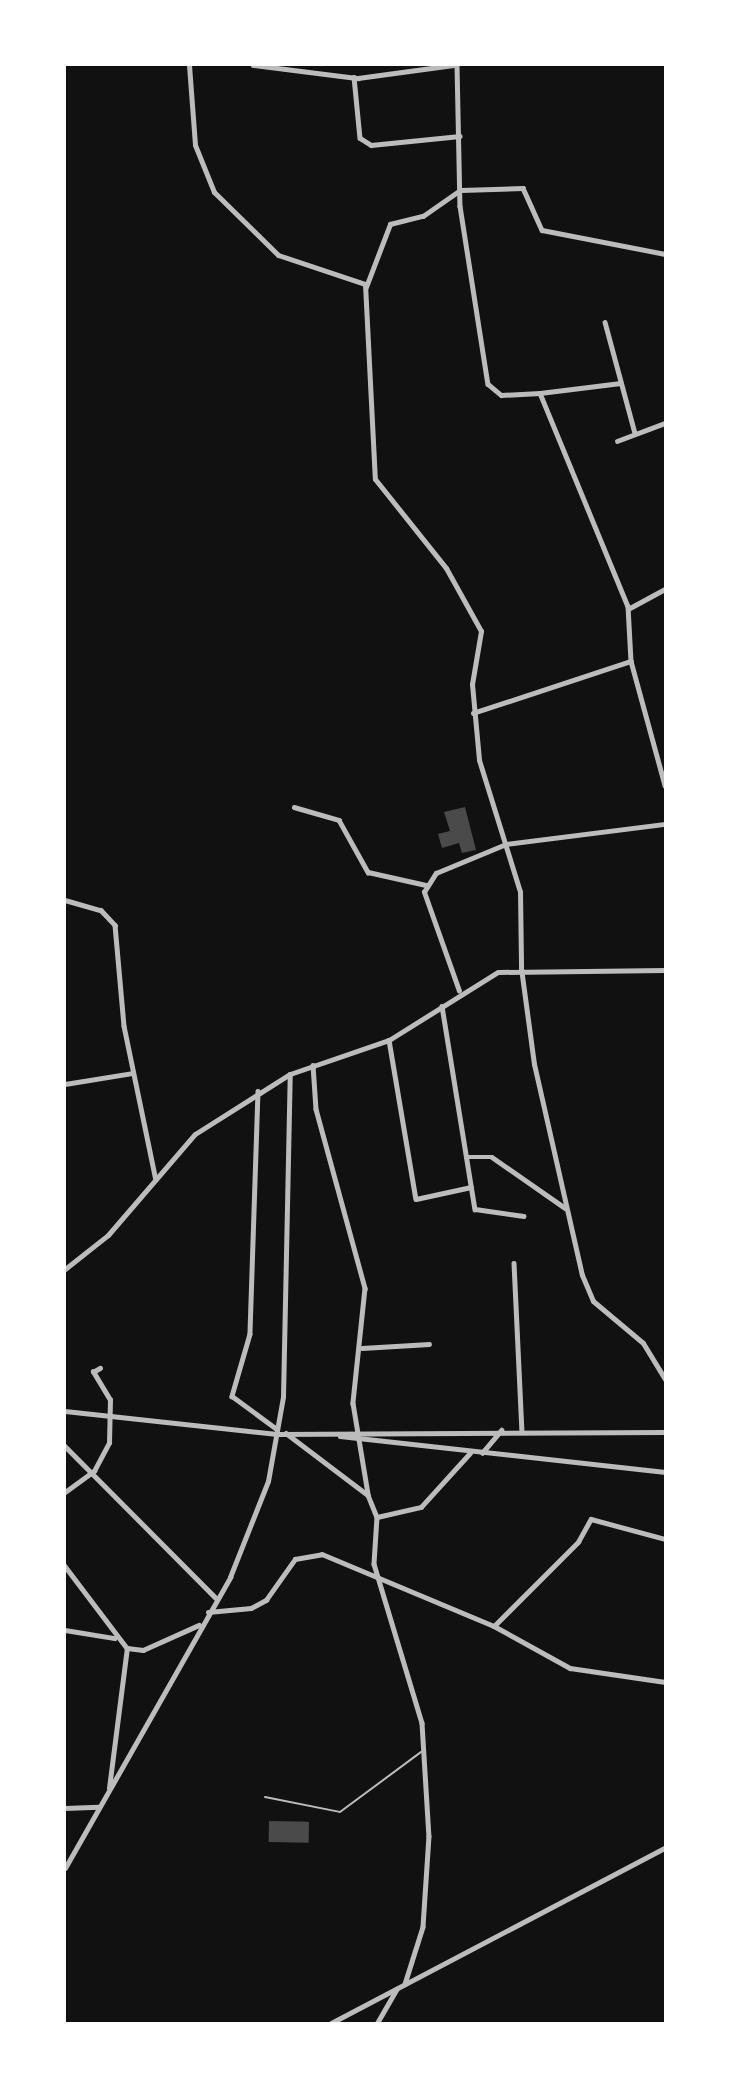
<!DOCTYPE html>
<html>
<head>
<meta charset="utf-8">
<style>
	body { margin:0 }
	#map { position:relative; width:730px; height:2088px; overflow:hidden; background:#111; font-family:"Nunito Sans",sans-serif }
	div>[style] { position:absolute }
	.building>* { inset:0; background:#4a4a4a; transform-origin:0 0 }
	.service>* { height:2px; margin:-1px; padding:0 1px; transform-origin:1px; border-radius:1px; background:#bcbcbc }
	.minor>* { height:4.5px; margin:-2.25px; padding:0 2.25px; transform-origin:2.25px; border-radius:2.25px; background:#bcbcbc }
	.tertiary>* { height:5px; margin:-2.5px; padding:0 2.5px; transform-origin:2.5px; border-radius:2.5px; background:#bcbcbc }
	span { translate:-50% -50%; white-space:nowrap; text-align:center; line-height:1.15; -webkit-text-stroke:7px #fff; paint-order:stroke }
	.frame { position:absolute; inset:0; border:66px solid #fff; pointer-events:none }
</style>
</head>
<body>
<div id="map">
	<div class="building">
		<i style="clip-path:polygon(465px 807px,476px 850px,462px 853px,459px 843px,442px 848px,438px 834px,450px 831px,444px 812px)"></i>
		<i style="left:269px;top:1821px;width:40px;height:21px;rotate:1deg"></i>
	</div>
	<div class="service">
		<i style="left:265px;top:1797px;width:76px;rotate:11.3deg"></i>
		<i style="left:340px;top:1812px;width:101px;rotate:-36.5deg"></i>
	</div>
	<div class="minor">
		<i style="left:253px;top:65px;width:106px;rotate:7.1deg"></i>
		<i style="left:358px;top:78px;width:96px;rotate:-7.8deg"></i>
		<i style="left:457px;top:65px;width:141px;rotate:88.8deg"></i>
		<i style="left:460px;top:206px;width:180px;rotate:81.1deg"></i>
		<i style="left:488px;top:384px;width:17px;rotate:40deg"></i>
		<i style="left:501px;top:395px;width:39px;rotate:-3deg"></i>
		<i style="left:540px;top:393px;width:230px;rotate:67.6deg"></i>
		<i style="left:628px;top:606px;width:55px;rotate:86.9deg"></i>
		<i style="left:631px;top:661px;width:129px;rotate:74.7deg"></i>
		<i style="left:354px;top:77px;width:61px;rotate:84.4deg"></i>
		<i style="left:360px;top:138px;width:13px;rotate:32deg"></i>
		<i style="left:371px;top:145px;width:89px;rotate:-5.8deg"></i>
		<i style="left:461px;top:190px;width:62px;rotate:-1.8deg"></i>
		<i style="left:523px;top:188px;width:46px;rotate:65.7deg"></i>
		<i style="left:542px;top:230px;width:125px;rotate:11deg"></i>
		<i style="left:366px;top:287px;width:67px;rotate:-69.1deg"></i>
		<i style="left:390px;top:224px;width:34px;rotate:-14deg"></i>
		<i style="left:423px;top:216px;width:44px;rotate:-34.8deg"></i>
		<i style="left:605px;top:322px;width:115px;rotate:74.9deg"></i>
		<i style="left:540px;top:393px;width:81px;rotate:-7.1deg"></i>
		<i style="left:617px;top:441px;width:51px;rotate:-20.6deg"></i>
		<i style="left:628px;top:609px;width:42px;rotate:-28.4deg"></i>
		<i style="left:473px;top:713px;width:166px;rotate:-18.2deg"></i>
		<i style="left:294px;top:807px;width:47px;rotate:16.1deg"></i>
		<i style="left:339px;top:820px;width:60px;rotate:60.9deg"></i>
		<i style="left:368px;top:872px;width:59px;rotate:12.6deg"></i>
		<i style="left:65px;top:900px;width:37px;rotate:16deg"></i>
		<i style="left:101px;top:910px;width:21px;rotate:47deg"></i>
		<i style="left:115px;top:925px;width:101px;rotate:84.9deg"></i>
		<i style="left:124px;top:1026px;width:157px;rotate:78.3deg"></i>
		<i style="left:459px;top:991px;width:105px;rotate:-109.5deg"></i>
		<i style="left:424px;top:892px;width:22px;rotate:-58deg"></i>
		<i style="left:436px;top:873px;width:76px;rotate:-22.5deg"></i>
		<i style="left:506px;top:844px;width:160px;rotate:-7.2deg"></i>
		<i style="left:442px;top:1006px;width:206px;rotate:80.8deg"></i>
		<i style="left:475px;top:1209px;width:49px;rotate:8.1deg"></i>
		<i style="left:389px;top:1040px;width:161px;rotate:80.4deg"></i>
		<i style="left:416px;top:1199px;width:56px;rotate:-12.3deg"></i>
		<i style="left:313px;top:1065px;width:44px;rotate:86.1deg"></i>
		<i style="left:316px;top:1109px;width:186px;rotate:74.7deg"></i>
		<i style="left:365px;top:1288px;width:116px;rotate:96deg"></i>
		<i style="left:353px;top:1403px;width:92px;rotate:80.6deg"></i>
		<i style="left:65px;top:1084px;width:69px;rotate:-9.2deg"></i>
		<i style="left:258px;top:1091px;width:243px;rotate:91.9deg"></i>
		<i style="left:250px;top:1334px;width:65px;rotate:106.2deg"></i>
		<i style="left:232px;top:1396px;width:56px;rotate:36.3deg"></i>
		<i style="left:466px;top:1157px;width:26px"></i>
		<i style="left:492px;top:1157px;width:89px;rotate:34.9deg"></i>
		<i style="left:514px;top:1263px;width:167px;rotate:87.3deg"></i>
		<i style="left:362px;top:1348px;width:67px;rotate:-3.4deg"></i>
		<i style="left:65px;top:1411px;width:213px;rotate:6.2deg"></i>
		<i style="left:277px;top:1434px;width:388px;rotate:-0.3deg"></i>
		<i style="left:286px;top:1433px;width:103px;rotate:37.1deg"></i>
		<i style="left:368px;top:1495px;width:24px;rotate:68deg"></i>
		<i style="left:377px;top:1517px;width:47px;rotate:93.7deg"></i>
		<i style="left:374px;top:1564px;width:166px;rotate:73.2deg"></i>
		<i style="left:422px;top:1723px;width:113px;rotate:86.5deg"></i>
		<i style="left:429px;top:1836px;width:91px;rotate:93.8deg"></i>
		<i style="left:423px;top:1927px;width:60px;rotate:107.5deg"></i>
		<i style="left:340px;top:1436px;width:327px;rotate:6.3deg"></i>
		<i style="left:65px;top:1446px;width:214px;rotate:45.2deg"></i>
		<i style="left:482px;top:1453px;width:30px;rotate:-50deg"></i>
		<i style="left:65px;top:1492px;width:36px;rotate:-36deg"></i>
		<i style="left:94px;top:1471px;width:32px;rotate:-62deg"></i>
		<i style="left:109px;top:1443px;width:43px;rotate:-88.7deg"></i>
		<i style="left:110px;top:1400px;width:33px;rotate:-121deg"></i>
		<i style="left:93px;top:1372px;width:8px;rotate:-30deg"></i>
		<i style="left:377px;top:1517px;width:45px;rotate:-12.8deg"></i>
		<i style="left:421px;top:1507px;width:73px;rotate:-47.8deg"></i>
		<i style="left:65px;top:1566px;width:103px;rotate:52.9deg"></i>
		<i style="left:127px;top:1648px;width:16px;rotate:7deg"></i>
		<i style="left:143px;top:1650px;width:61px;rotate:-24.1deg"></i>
		<i style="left:208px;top:1612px;width:43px;rotate:-5.3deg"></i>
		<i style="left:251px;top:1608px;width:17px;rotate:-28deg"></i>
		<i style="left:266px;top:1600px;width:50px;rotate:-54.7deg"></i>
		<i style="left:295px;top:1559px;width:27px;rotate:-10deg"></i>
		<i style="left:322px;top:1554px;width:186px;rotate:22.7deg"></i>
		<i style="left:494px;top:1626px;width:87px;rotate:28.9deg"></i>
		<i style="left:570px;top:1668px;width:96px;rotate:8.4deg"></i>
		<i style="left:494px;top:1626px;width:119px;rotate:-45deg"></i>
		<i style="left:578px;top:1542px;width:26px;rotate:-61deg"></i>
		<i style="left:591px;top:1519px;width:77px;rotate:15.1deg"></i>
		<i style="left:65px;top:1630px;width:50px;rotate:9.3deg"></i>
		<i style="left:109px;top:1788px;width:141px;rotate:-82.7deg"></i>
		<i style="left:65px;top:1808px;width:33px;rotate:-2deg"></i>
		<i style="left:377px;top:2023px;width:39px;rotate:-60deg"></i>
	</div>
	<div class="tertiary">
		<i style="left:189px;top:65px;width:80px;rotate:85.7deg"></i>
		<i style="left:195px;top:145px;width:51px;rotate:68deg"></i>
		<i style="left:214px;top:192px;width:90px;rotate:44.5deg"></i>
		<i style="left:278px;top:255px;width:92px;rotate:18.4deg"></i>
		<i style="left:365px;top:284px;width:195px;rotate:87.1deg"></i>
		<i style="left:375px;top:479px;width:114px;rotate:51.4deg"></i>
		<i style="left:446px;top:568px;width:72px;rotate:60.9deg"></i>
		<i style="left:481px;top:631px;width:54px;rotate:99.6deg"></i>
		<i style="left:472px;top:684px;width:76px;rotate:84.7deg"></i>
		<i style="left:479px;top:760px;width:138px;rotate:72.7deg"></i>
		<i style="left:520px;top:892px;width:76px;rotate:89.2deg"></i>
		<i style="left:521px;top:968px;width:97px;rotate:82.3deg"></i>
		<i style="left:534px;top:1064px;width:216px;rotate:77.2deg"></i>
		<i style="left:582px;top:1275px;width:28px;rotate:67deg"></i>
		<i style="left:593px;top:1301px;width:65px;rotate:40deg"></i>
		<i style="left:643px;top:1343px;width:42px;rotate:58.6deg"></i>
		<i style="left:65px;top:1269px;width:55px;rotate:-38.3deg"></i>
		<i style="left:108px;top:1235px;width:133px;rotate:-49.3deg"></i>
		<i style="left:195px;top:1134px;width:112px;rotate:-32.3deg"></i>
		<i style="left:290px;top:1074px;width:105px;rotate:-19deg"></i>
		<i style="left:389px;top:1040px;width:128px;rotate:-32deg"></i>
		<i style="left:498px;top:972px;width:167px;rotate:-0.7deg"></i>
		<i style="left:65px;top:1868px;width:335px;rotate:-60.4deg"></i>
		<i style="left:230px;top:1577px;width:103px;rotate:-68.4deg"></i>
		<i style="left:268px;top:1481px;width:85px;rotate:-79.9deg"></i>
		<i style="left:283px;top:1397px;width:323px;rotate:-88.8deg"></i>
		<i style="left:331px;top:2023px;width:377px;rotate:-27.7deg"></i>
	</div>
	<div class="frame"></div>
</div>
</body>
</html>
